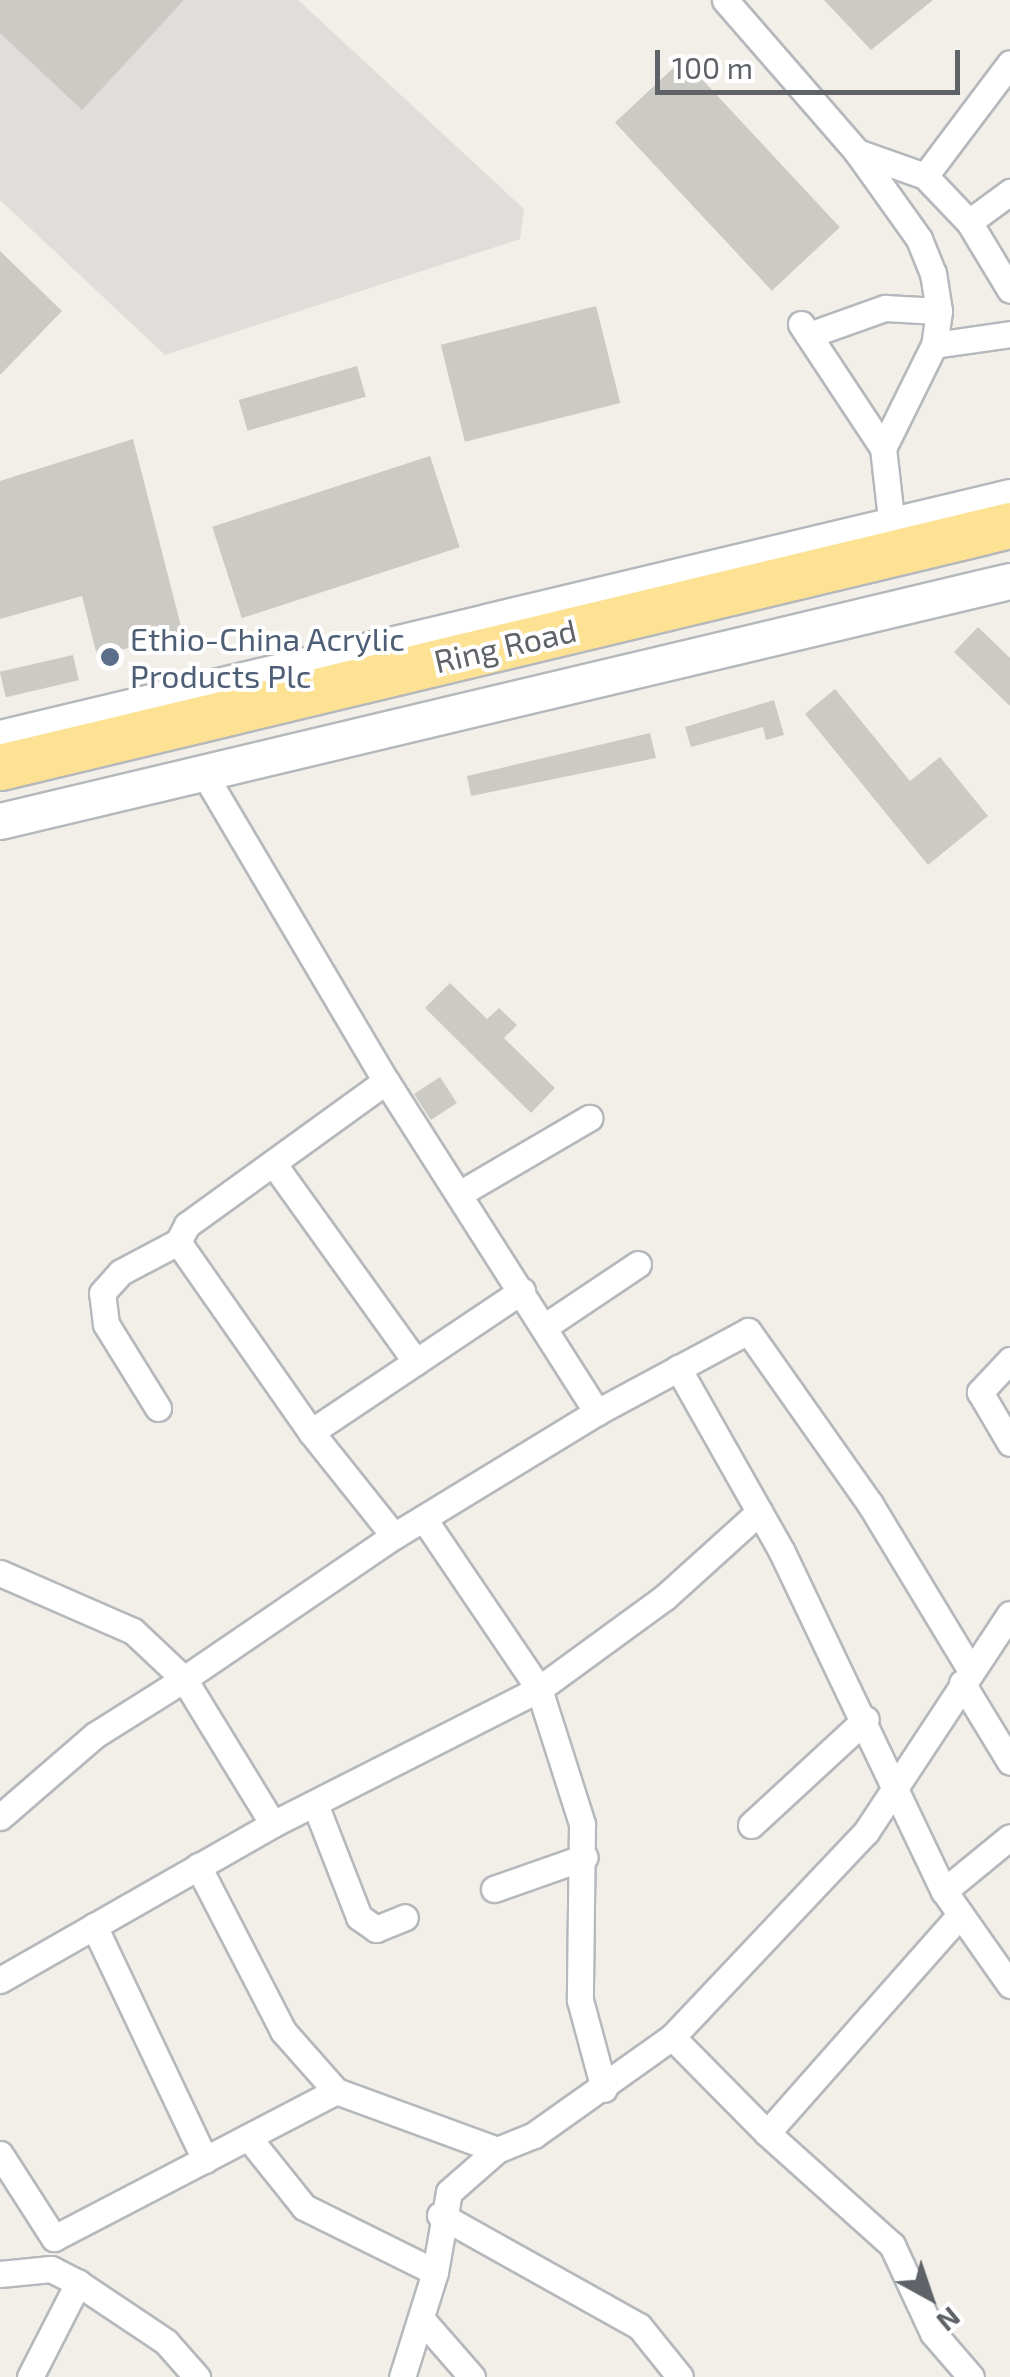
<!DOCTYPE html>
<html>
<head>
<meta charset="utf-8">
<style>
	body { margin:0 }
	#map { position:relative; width:1010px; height:2377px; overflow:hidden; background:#f1efe8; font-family:"Exo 2",sans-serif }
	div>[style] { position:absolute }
	.industrial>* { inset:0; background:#e0deda }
	.building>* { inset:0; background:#cccac5; transform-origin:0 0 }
	.roads { filter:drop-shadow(2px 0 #b5b8bc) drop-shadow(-2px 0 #b5b8bc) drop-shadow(0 2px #b5b8bc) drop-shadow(0 -2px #b5b8bc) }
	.street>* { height:25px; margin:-12.5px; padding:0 12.5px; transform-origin:12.5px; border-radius:12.5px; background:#fff }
	.secondary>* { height:35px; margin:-17.5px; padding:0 17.5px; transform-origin:17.5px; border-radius:17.5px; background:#fff }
	.highway>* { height:45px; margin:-22.5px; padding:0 22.5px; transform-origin:22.5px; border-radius:22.5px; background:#fde293 }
	.dots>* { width:28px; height:28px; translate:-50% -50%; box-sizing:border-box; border:5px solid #fff; border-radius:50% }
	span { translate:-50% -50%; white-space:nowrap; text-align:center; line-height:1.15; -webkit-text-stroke:8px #fff; paint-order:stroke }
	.service-label { font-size:32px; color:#4e5e75 }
	.left { translate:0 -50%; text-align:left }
	.street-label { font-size:32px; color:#5f6368 }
	.north { position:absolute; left:880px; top:2247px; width:100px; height:100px; -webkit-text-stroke:8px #fff; paint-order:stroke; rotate:140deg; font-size:28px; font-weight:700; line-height:40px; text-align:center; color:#5f6368 }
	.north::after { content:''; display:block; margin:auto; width:35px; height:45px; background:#5f6368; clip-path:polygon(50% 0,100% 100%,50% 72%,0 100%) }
	.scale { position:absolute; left:655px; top:50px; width:305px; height:45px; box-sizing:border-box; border:5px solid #5f6368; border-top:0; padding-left:12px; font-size:30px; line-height:35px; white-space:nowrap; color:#5f6368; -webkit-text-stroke:8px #fff; paint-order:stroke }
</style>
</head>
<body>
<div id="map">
	<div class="industrial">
		<i style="clip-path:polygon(0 0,298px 0,524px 209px,520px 239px,165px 355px,0 200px)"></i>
	</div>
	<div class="building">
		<i style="clip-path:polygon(0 0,184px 0,82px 110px,0 33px)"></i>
		<i style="clip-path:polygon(824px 0,933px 0,871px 50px)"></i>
		<i style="left:683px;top:59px;width:230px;height:93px;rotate:47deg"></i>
		<i style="clip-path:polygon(0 251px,62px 311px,0 375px)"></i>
		<i style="left:596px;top:306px;width:100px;height:160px;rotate:76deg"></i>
		<i style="left:357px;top:366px;width:32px;height:123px;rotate:74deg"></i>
		<i style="clip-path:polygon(133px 439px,183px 634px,97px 656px,82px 596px,0 619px,0 481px)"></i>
		<i style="left:430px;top:456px;width:96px;height:229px;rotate:72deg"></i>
		<i style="clip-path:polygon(978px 627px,1010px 658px,1010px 706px,954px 652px)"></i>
		<i style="left:73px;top:655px;width:26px;height:75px;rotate:77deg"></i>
		<i style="clip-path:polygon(835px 689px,910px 781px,940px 757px,988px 816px,928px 865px,805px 714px)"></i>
		<i style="clip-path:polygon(774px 700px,784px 735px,766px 740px,763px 727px,691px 747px,685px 727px)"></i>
		<i style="clip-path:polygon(650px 733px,656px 758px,471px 796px,467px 776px)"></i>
		<i style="clip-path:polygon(450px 983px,487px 1019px,499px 1008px,517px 1025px,504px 1038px,555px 1088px,531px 1113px,425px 1008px)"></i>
		<i style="left:440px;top:1077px;width:31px;height:31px;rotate:57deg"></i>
	</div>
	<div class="roads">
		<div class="street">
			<i style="left:725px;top:0;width:201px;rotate:49deg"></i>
			<i style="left:857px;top:152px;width:107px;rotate:54.5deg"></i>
			<i style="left:919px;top:239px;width:37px;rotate:68deg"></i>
			<i style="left:933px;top:273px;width:38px;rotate:81deg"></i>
			<i style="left:939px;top:311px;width:34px;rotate:98deg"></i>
			<i style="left:934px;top:345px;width:115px;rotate:116.3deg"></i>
			<i style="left:883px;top:448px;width:80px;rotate:83.5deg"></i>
			<i style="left:857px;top:152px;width:72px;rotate:19.4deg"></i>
			<i style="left:925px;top:176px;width:64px;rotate:46.3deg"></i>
			<i style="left:969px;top:222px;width:79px;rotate:58.9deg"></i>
			<i style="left:925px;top:176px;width:141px;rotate:-53deg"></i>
			<i style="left:969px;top:222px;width:51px;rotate:-36.2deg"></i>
			<i style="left:801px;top:324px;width:149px;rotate:56.5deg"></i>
			<i style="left:809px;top:335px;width:81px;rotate:-19.6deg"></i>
			<i style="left:885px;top:308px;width:54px;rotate:3.2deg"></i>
			<i style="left:934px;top:345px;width:77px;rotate:-8.2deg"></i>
			<i style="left:206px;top:777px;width:353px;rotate:59.4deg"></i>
			<i style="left:386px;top:1081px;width:393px;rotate:57.5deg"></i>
			<i style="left:386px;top:1081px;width:246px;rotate:144.1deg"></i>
			<i style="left:187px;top:1225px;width:19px;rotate:118deg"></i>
			<i style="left:178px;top:1242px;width:232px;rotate:55deg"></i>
			<i style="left:311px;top:1432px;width:133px;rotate:51.4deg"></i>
			<i style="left:273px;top:1163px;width:245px;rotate:54.3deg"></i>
			<i style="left:459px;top:1194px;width:151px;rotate:-30.3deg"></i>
			<i style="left:544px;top:1327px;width:113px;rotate:-33.8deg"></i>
			<i style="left:1010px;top:1360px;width:44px;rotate:133.2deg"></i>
			<i style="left:980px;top:1392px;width:59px;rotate:59.5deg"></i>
			<i style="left:678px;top:1368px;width:209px;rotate:60.5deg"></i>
			<i style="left:781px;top:1550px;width:378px;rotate:64.5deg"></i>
			<i style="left:944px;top:1891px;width:115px;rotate:54.9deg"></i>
			<i style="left:158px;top:1408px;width:99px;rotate:-121.8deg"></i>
			<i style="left:106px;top:1324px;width:31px;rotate:-97deg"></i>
			<i style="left:102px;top:1293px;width:28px;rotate:-48deg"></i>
			<i style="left:121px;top:1272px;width:64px;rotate:-27.8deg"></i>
			<i style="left:311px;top:1432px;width:254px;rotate:-33.8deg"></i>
			<i style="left:424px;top:1519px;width:205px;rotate:55.9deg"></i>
			<i style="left:539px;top:1689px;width:142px;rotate:72.3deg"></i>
			<i style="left:582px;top:1824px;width:176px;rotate:90.7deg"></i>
			<i style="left:580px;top:2000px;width:92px;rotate:74.9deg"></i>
			<i style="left:0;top:1573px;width:145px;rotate:23.6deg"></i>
			<i style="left:133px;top:1631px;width:70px;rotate:43.3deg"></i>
			<i style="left:184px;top:1679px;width:254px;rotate:-34.3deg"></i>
			<i style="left:394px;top:1536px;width:238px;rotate:-31.4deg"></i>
			<i style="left:597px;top:1412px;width:171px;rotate:-28.2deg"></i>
			<i style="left:748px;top:1331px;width:212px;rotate:54.8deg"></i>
			<i style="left:870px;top:1504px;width:193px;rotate:58.8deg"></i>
			<i style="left:962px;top:1683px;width:92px;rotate:58.7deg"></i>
			<i style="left:315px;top:1804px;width:121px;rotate:68.7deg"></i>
			<i style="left:359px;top:1917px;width:21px;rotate:35deg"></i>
			<i style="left:376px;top:1929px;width:31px;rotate:-22deg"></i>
			<i style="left:0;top:1817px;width:125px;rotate:-40.8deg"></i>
			<i style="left:95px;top:1735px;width:105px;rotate:-32.2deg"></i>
			<i style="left:184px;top:1679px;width:170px;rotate:58.5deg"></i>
			<i style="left:273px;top:1824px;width:298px;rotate:-26.9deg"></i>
			<i style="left:539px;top:1689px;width:156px;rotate:-36.1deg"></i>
			<i style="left:665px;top:1597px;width:127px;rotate:-42.1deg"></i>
			<i style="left:751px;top:1825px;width:156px;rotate:-42.7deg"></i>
			<i style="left:198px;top:1866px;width:186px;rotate:62.7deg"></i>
			<i style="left:283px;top:2031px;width:80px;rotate:48.5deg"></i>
			<i style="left:494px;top:1889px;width:96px;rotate:-19.4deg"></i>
			<i style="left:944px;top:1891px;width:85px;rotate:-39.3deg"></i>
			<i style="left:94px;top:1926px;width:259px;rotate:64.6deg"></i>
			<i style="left:0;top:1980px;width:314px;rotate:-29.7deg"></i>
			<i style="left:672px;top:2037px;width:135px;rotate:45.3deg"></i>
			<i style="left:767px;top:2133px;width:291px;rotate:-48.5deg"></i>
			<i style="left:767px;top:2133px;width:168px;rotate:41.9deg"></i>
			<i style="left:892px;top:2245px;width:97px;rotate:65deg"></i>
			<i style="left:933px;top:2333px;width:58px;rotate:49.2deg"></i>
			<i style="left:248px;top:2137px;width:90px;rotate:51.3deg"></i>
			<i style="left:304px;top:2207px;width:146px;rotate:26.4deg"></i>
			<i style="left:435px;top:2272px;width:110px;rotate:107.4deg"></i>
			<i style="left:0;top:2154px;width:100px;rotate:57.3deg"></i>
			<i style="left:54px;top:2238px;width:318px;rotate:-27.5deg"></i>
			<i style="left:336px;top:2091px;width:171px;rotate:20.1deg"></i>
			<i style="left:497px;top:2150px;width:40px;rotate:-22deg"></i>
			<i style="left:534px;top:2135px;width:169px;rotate:-35.4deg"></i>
			<i style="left:672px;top:2037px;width:282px;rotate:-46.6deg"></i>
			<i style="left:866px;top:1832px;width:261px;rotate:-56.6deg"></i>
			<i style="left:440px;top:2215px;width:228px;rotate:29.2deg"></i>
			<i style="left:639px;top:2326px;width:65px;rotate:51.2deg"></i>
			<i style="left:435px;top:2272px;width:81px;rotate:-80.1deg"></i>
			<i style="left:449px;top:2192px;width:64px;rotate:-41.2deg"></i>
			<i style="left:0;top:2274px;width:51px;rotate:-5.6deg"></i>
			<i style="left:51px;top:2269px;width:30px;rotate:27deg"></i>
			<i style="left:78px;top:2283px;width:106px;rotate:33.8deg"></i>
			<i style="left:166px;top:2342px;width:47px;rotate:48.5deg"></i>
			<i style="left:424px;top:2322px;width:73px;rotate:48.9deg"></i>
			<i style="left:30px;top:2377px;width:106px;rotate:-62.9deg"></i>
		</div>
		<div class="secondary">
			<i style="left:0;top:738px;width:1038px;rotate:-13.42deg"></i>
			<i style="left:0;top:821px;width:1038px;rotate:-13.37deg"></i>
		</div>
		<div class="highway">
			<i style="left:0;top:767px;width:1039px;rotate:-13.47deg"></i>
		</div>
	</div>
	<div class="dots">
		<i style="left:110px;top:657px;background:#5c6f8a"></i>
	</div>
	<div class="service-label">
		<span class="left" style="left:130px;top:657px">Ethio-China Acrylic<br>Products Plc</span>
	</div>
	<div class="street-label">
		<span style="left:505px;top:645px;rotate:-13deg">Ring Road</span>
	</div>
	<div class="north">N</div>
	<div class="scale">100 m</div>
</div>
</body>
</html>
